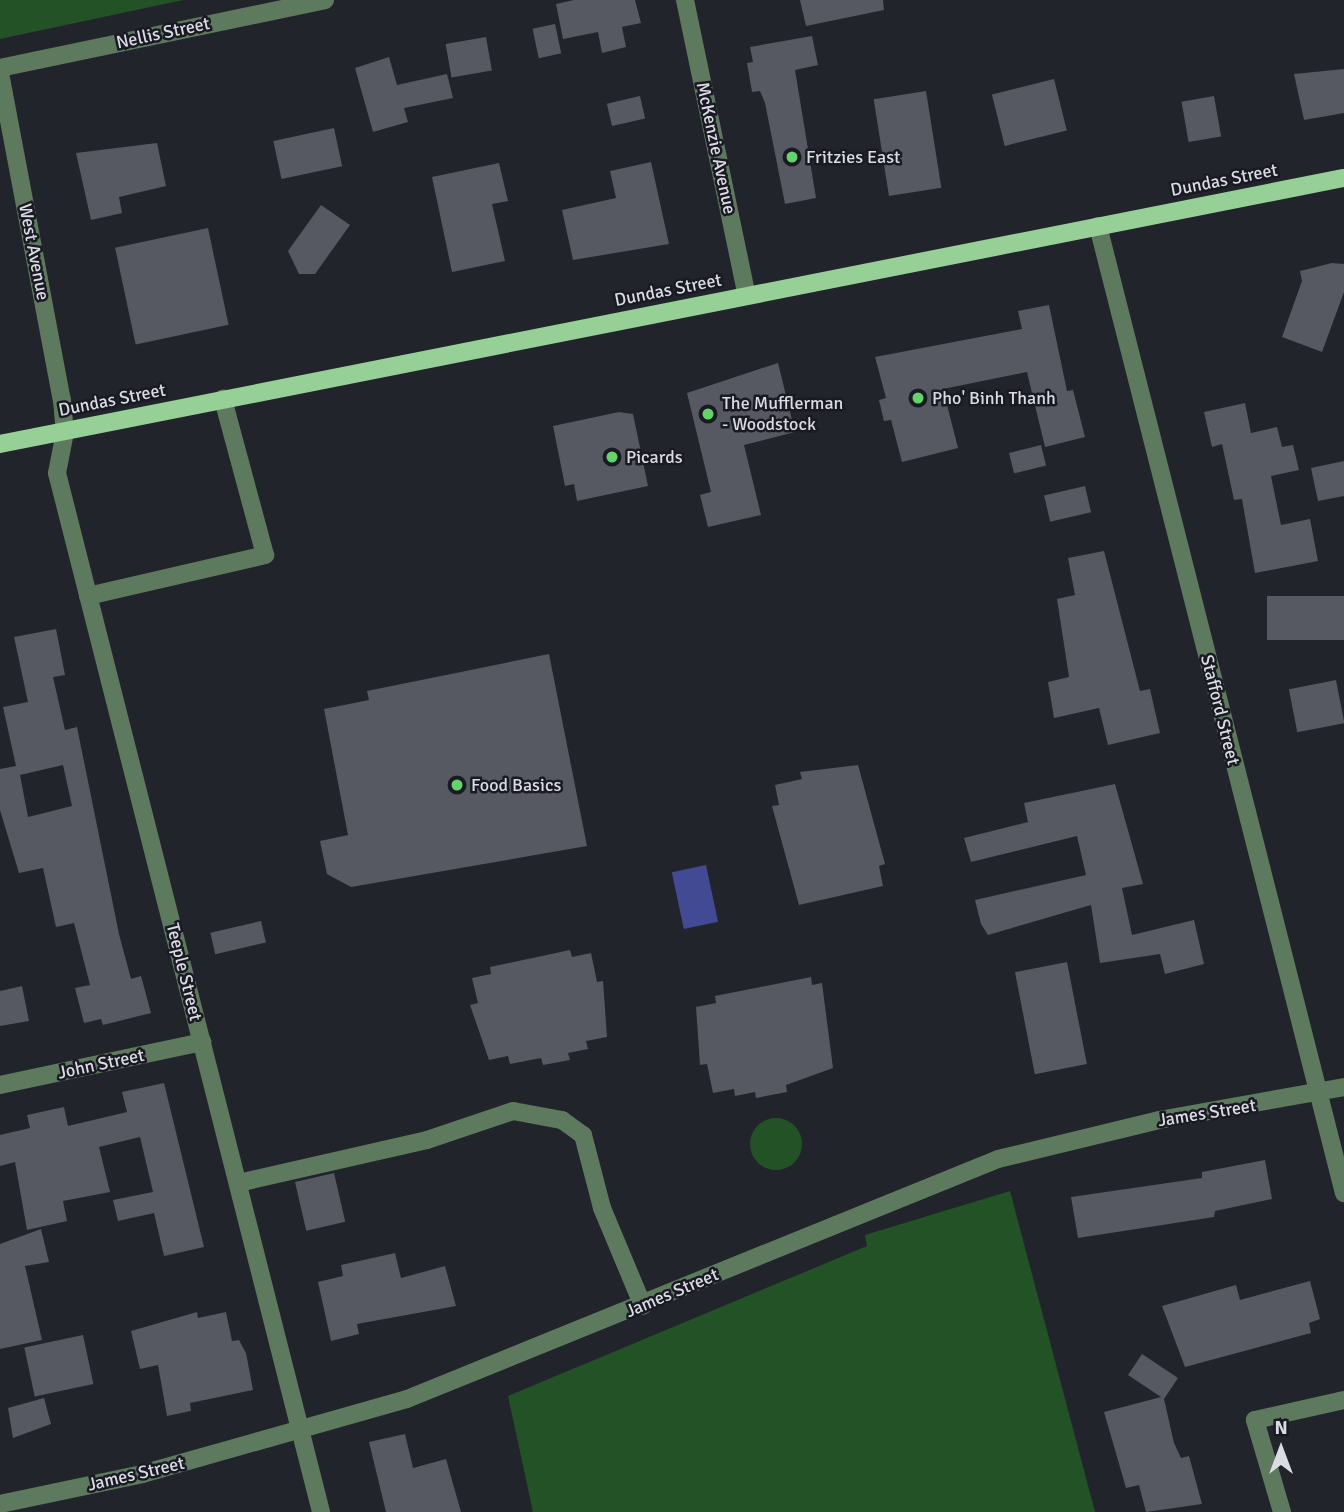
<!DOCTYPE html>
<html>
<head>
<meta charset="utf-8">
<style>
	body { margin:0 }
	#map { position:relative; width:1344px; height:1512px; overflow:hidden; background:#22242c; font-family:Signika,sans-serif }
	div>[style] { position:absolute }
	.green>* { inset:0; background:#235226 }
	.round { border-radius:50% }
	.water>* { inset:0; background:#414a92; transform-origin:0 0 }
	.building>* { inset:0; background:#565862; transform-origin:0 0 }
	.minor>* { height:18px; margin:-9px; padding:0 9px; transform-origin:9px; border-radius:9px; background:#5e7a5e }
	.major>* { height:18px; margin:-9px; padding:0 9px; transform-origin:9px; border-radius:9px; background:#96d097 }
	.dots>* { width:19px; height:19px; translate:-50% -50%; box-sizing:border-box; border:4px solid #191a23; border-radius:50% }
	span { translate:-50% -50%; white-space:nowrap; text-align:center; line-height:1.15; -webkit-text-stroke:5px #191a23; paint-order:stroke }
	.street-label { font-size:18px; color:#dadce2 }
	.poi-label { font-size:18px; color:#dadce2 }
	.left { translate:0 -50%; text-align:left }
	.north { position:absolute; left:1246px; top:1414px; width:70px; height:70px; -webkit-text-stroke:5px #191a23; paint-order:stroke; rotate:0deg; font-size:19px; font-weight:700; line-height:28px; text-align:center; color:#dadce2 }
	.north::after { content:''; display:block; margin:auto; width:24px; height:32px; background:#dadce2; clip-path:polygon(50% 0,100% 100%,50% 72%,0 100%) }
</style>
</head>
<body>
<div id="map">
	<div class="green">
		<i style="clip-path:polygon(0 0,183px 0,0 39px)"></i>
		<i class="round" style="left:750px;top:1118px;width:52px;height:52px"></i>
		<i style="clip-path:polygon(1010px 1191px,1095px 1512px,533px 1512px,508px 1396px,867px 1246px,865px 1235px)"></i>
	</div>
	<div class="water">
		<i style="left:706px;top:865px;width:58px;height:35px;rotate:78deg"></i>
	</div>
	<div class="building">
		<i style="clip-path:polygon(574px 0,635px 0,641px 23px,622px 27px,626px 47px,602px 53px,598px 32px,563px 39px,556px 4px)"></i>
		<i style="clip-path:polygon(800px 0,883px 0,884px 10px,806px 26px)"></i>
		<i style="left:555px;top:24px;width:30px;height:23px;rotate:78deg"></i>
		<i style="clip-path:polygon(812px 36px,818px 65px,795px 70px,816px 198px,785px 204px,765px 103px,760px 91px,752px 92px,747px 63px,753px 62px,750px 47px)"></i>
		<i style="left:486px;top:37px;width:34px;height:41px;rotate:80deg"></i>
		<i style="clip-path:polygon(389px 57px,397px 85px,447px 74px,453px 98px,404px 108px,408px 122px,373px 132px,355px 68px)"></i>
		<i style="clip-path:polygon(1344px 69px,1344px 113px,1304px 120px,1294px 74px)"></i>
		<i style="left:1054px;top:79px;width:53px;height:64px;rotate:76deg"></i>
		<i style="left:926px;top:91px;width:98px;height:53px;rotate:81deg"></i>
		<i style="left:640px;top:96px;width:23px;height:34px;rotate:77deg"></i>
		<i style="left:1214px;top:96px;width:41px;height:33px;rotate:80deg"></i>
		<i style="left:334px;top:128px;width:39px;height:62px;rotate:78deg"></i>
		<i style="clip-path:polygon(157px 143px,166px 186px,119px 197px,122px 213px,91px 220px,76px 153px)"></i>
		<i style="clip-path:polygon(651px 162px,669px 244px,573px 260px,562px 210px,616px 198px,610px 171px)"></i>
		<i style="clip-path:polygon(499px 163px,508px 201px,492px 204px,505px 261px,452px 272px,432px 177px)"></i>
		<i style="clip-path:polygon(321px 205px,350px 225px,315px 274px,299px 274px,288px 251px)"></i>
		<i style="left:208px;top:228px;width:99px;height:95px;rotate:78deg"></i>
		<i style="clip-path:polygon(1332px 263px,1344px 264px,1344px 292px,1322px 352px,1282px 337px,1302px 281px,1300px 271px)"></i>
		<i style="clip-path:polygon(1049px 305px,1067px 391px,1073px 390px,1085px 437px,1045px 447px,1027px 372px,943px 389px,958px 448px,902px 462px,891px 420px,884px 421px,879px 400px,886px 398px,875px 357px,1022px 329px,1018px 311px)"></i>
		<i style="clip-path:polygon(778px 363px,795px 432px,744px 445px,761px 515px,708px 527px,700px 495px,711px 492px,687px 393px)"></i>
		<i style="clip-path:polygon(1245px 403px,1251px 433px,1277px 427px,1282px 447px,1293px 445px,1299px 470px,1271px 476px,1281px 525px,1310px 519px,1318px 561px,1255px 573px,1242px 499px,1234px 500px,1222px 444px,1212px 447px,1204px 412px)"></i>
		<i style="clip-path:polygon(619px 412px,633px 414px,648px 486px,577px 501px,574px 484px,565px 486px,553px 426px)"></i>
		<i style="left:1041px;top:445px;width:21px;height:33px;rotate:76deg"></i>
		<i style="clip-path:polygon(1344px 461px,1344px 496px,1318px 501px,1311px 468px)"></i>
		<i style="left:1085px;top:486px;width:27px;height:42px;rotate:77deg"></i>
		<i style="clip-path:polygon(1104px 551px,1140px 691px,1150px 689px,1160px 733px,1108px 745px,1099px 708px,1054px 718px,1048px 682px,1069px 677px,1057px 599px,1075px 595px,1068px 558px)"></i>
		<i style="left:1344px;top:596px;width:44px;height:77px;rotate:90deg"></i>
		<i style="clip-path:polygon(evenodd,56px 629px,65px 675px,53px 677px,65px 730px,77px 727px,119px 934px,131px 979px,141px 976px,151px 1013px,103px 1025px,101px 1019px,84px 1023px,75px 988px,90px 985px,74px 923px,56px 927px,43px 868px,19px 873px,0 810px,0 769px,16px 766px,3px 707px,28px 702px,14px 637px,56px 629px,63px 765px,72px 806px,28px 817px,20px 775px,63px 765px)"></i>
		<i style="clip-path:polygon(549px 654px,587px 846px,351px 887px,327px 874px,320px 841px,348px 835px,324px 709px,369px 700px,367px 691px)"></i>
		<i style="left:1336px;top:680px;width:44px;height:48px;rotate:79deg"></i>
		<i style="clip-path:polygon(858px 765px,885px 864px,879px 866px,883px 886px,799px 905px,772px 806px,779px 805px,775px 785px,802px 779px,800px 772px)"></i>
		<i style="clip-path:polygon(1115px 784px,1143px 884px,1122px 888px,1132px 935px,1194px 920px,1204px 964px,1165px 974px,1160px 954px,1100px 963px,1091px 905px,988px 935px,981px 924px,975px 900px,1086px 875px,1077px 836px,971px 862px,964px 838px,1028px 822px,1024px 803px)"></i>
		<i style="left:261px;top:921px;width:22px;height:52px;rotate:77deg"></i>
		<i style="clip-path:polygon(570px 950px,572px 957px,591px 953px,597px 982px,603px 981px,607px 1037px,586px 1041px,588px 1049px,568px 1053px,570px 1060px,543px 1065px,541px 1058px,510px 1064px,508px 1056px,489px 1060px,470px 1005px,478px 1003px,472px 978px,491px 974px,490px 967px)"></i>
		<i style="left:1067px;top:962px;width:104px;height:53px;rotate:79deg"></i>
		<i style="clip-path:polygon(811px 977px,812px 985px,822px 983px,833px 1068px,786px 1085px,787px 1092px,756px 1098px,755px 1092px,735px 1096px,734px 1089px,713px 1093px,707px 1064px,700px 1065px,696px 1007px,716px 1003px,715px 996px)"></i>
		<i style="clip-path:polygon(22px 986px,29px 1021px,0 1026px,0 991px)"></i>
		<i style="clip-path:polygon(164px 1083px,204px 1247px,164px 1256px,154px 1213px,118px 1221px,113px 1200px,153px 1192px,140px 1137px,99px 1147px,110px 1192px,63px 1201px,67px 1221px,27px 1230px,15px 1162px,0 1166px,0 1135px,30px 1128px,27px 1115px,64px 1107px,68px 1126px,127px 1112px,122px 1092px)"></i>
		<i style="clip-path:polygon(1265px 1160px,1272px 1199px,1215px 1211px,1214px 1217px,1078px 1238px,1071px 1197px,1202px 1178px,1202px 1172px)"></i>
		<i style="left:334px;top:1173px;width:50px;height:40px;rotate:77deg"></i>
		<i style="clip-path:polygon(41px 1229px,49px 1262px,25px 1266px,42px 1340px,0 1349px,0 1244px)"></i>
		<i style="clip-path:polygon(395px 1253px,401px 1278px,445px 1266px,456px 1306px,357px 1324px,359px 1334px,331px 1341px,318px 1282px,343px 1276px,341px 1265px)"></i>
		<i style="clip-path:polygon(1310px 1281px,1320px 1319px,1309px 1323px,1311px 1333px,1185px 1367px,1162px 1306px,1236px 1285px,1240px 1300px)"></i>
		<i style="clip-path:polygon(197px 1312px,198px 1318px,226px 1312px,232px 1341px,239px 1340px,246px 1353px,253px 1390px,190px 1403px,191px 1411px,167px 1416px,158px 1365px,140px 1369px,131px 1331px)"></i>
		<i style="left:83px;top:1335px;width:50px;height:60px;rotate:78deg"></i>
		<i style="clip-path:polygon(1142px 1354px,1178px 1378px,1164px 1399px,1174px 1443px,1181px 1458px,1189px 1456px,1202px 1504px,1146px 1512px,1139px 1485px,1126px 1488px,1104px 1412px,1161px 1397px,1128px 1375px)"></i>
		<i style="clip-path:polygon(44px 1398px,51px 1424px,13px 1438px,8px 1408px)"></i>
		<i style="clip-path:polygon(405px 1434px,413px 1468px,446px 1459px,461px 1512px,386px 1512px,369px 1442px)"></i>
	</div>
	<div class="minor">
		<i style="left:685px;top:0;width:302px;rotate:78.2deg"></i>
		<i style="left:0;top:68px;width:332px;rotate:-11.8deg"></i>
		<i style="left:0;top:73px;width:333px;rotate:79.3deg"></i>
		<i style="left:62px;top:400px;width:32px;rotate:85deg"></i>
		<i style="left:65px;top:432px;width:42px;rotate:101deg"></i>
		<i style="left:57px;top:473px;width:1072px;rotate:75.74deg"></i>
		<i style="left:1098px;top:226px;width:998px;rotate:75.73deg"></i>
		<i style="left:88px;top:596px;width:182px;rotate:-13deg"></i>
		<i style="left:265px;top:555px;width:162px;rotate:-105.1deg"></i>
		<i style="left:0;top:1085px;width:207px;rotate:-12deg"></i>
		<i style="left:238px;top:1183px;width:194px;rotate:-12.8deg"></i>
		<i style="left:427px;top:1140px;width:91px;rotate:-18.6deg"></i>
		<i style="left:513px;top:1111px;width:50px;rotate:10.4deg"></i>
		<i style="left:562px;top:1120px;width:26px;rotate:36deg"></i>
		<i style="left:583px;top:1135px;width:75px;rotate:75.4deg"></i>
		<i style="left:602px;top:1208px;width:106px;rotate:67.3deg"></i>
		<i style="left:0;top:1504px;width:145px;rotate:-11.9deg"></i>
		<i style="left:142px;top:1474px;width:275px;rotate:-15.8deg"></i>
		<i style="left:407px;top:1399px;width:638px;rotate:-22.1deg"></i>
		<i style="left:998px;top:1159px;width:166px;rotate:-13.6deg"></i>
		<i style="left:1159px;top:1120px;width:188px;rotate:-10.1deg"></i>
		<i style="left:1282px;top:1512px;width:96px;rotate:-106.4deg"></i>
		<i style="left:1255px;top:1420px;width:91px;rotate:-12.7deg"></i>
	</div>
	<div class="major">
		<i style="left:0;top:444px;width:1370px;rotate:-11.2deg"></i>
	</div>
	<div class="dots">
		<i style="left:792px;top:157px;background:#62d469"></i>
		<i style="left:918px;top:398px;background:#62d469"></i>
		<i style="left:708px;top:414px;background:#62d469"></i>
		<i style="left:612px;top:457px;background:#62d469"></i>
		<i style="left:457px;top:785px;background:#62d469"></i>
	</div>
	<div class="street-label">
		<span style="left:163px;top:33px;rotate:-12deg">Nellis Street</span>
		<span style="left:716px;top:148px;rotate:78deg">McKenzie Avenue</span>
		<span style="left:1224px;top:180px;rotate:-11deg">Dundas Street</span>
		<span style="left:34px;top:252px;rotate:79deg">West Avenue</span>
		<span style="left:668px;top:290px;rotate:-11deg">Dundas Street</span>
		<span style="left:112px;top:400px;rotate:-11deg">Dundas Street</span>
		<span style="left:1220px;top:710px;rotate:76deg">Stafford Street</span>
		<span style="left:184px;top:972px;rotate:76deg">Teeple Street</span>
		<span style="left:101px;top:1064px;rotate:-12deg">John Street</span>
		<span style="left:1207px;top:1113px;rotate:-9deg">James Street</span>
		<span style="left:672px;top:1293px;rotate:-23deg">James Street</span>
		<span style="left:136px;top:1474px;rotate:-13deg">James Street</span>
	</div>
	<div class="poi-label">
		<span class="left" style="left:806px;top:157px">Fritzies East</span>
		<span class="left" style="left:932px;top:398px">Pho' Binh Thanh</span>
		<span class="left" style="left:722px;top:414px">The Mufflerman<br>- Woodstock</span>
		<span class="left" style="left:626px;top:457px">Picards</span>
		<span class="left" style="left:471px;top:785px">Food Basics</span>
	</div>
	<div class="north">N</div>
</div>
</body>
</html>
